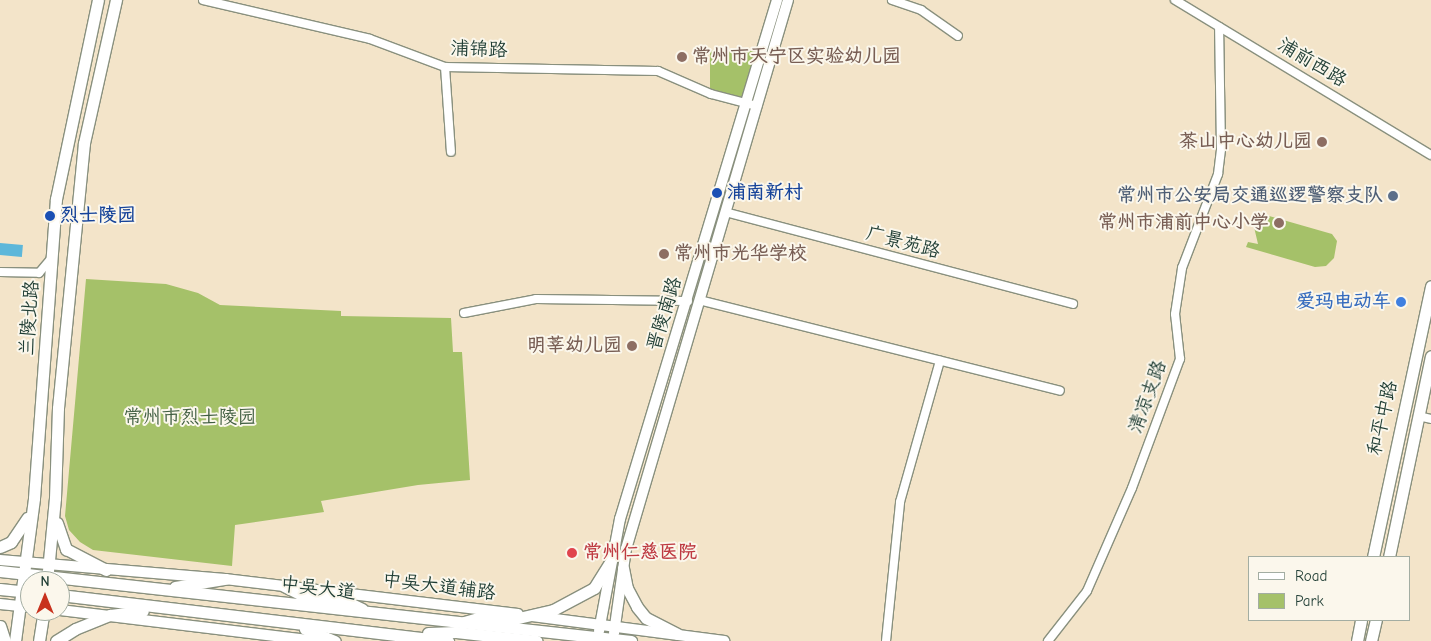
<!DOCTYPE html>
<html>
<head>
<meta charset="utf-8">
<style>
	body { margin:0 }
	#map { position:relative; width:1431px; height:641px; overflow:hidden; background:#f3e4c9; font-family:"Comic Neue","LXGW WenKai TC",sans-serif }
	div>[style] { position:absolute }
	.green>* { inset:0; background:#a5c169 }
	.water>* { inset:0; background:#5db7da; transform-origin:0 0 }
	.roads { filter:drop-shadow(1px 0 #89907e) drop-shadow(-1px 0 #89907e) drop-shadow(0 1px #89907e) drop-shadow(0 -1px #89907e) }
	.street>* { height:8px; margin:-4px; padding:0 4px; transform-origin:4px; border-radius:4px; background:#fff }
	.secondary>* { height:10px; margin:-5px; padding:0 5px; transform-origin:5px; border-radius:5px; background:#fff }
	.primary>* { height:11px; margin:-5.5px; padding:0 5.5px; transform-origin:5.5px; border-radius:5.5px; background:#fff }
	.dots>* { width:14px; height:14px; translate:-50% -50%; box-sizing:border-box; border:2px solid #fbf7ec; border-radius:50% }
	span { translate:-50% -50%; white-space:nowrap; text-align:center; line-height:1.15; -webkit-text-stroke:4px #fbf7ec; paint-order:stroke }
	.street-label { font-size:19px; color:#1f3d34 }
	.education-label { font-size:19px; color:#785e54; font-weight:700 }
	.left { translate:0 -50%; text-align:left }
	.right { translate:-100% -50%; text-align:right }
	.transit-label { font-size:19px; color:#164399; font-weight:700 }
	.service-label { font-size:19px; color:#4e5e75; font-weight:700 }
	.shop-label { font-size:19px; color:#366cbe; font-weight:700 }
	.park-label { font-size:19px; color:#405e41 }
	.health-label { font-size:19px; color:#be3a42; font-weight:700 }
	.legend { position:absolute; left:1248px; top:556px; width:162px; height:65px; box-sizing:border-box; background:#fbf7ec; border:1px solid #a3ada2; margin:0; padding:6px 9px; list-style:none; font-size:15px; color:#1f3d34 }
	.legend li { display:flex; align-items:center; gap:10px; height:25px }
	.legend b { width:25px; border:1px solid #a3ada2 }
	.north { position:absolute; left:20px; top:571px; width:50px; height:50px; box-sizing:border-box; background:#fbf7ec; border:1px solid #a3ada2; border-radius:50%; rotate:0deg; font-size:14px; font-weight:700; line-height:20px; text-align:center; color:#1f3d34 }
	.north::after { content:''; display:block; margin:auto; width:18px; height:22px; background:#c8321e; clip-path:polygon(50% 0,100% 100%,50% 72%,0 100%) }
</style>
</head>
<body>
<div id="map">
	<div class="green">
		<i style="clip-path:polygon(710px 50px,757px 51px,743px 96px,735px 98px,710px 89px)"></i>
		<i style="clip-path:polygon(1269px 216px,1332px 234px,1337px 241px,1334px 258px,1326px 266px,1315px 267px,1246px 247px,1248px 242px,1258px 244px,1254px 227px)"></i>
		<i style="clip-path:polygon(86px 279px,166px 284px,198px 293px,220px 305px,341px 311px,341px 316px,451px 318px,453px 352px,462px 352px,470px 480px,418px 485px,321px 501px,324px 512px,235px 525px,232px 566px,93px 550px,80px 542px,69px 530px,65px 516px)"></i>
	</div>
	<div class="water">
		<i style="left:0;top:243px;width:23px;height:12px;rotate:5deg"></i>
	</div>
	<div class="roads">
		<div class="street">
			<i style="left:203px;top:0;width:171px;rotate:13.1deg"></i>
			<i style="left:370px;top:39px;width:80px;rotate:20.5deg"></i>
			<i style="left:445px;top:67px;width:213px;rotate:1.1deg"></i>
			<i style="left:658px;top:71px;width:58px;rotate:23.5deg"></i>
			<i style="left:711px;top:94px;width:48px;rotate:14.6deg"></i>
			<i style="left:892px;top:0;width:31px;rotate:19deg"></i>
			<i style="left:921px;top:10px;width:45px;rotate:35.1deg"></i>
			<i style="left:1175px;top:0;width:299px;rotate:31.2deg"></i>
			<i style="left:445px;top:67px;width:85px;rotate:86deg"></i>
			<i style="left:725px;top:212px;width:360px;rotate:14.8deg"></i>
			<i style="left:0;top:272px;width:39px;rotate:1deg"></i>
			<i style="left:39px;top:273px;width:17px;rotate:-50deg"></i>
			<i style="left:699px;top:300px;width:372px;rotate:14.1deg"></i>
			<i style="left:464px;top:313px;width:73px;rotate:-11deg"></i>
			<i style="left:536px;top:299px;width:152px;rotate:0.8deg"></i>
			<i style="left:1418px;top:416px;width:13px;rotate:13deg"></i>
			<i style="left:886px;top:641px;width:140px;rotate:-84.2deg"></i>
			<i style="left:900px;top:502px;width:147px;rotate:-74.2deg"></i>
			<i style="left:1048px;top:641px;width:63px;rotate:-52deg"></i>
			<i style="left:1087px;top:591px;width:112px;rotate:-66.4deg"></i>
			<i style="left:1132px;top:488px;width:138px;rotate:-69.6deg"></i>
			<i style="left:1180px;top:359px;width:45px;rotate:-96.3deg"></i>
			<i style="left:1175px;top:314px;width:47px;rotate:-81.3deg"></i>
			<i style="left:1182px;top:268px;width:101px;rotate:-69deg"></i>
			<i style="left:1218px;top:174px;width:25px;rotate:-83deg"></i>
			<i style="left:1221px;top:149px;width:122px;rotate:-90.9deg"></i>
		</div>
		<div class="secondary">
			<i style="left:0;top:560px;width:226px;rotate:4.8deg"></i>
			<i style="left:225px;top:579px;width:295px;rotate:6.8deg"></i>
			<i style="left:0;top:604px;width:30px;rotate:6deg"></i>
			<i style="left:60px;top:610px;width:260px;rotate:6.9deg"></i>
			<i style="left:532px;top:616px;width:194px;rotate:7.4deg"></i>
			<i style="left:599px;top:631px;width:114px;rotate:-79.4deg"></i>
			<i style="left:620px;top:519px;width:542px;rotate:-73.17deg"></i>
			<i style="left:614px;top:633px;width:85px;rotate:-81.9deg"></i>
			<i style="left:626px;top:549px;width:572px;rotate:-73.56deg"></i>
		</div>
		<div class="primary">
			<i style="left:57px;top:523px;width:28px;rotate:71deg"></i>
			<i style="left:66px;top:549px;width:45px;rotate:27.7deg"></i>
			<i style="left:0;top:547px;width:12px;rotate:-24deg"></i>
			<i style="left:11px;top:542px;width:29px;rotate:-56deg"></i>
			<i style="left:1373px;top:557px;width:277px;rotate:-77.9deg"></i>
			<i style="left:1389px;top:557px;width:205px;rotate:-78.2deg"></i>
			<i style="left:623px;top:568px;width:20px;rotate:79deg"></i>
			<i style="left:627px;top:588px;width:21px;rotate:62deg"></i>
			<i style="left:637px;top:607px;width:14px;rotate:51deg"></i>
			<i style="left:646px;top:618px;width:35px;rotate:27deg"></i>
			<i style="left:0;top:571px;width:635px;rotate:6.33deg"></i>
			<i style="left:47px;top:581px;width:83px;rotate:-84.5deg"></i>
			<i style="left:55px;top:498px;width:90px;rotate:-88.1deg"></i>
			<i style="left:58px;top:408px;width:266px;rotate:-84.4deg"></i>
			<i style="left:84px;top:143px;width:147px;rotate:-77.4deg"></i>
			<i style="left:284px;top:586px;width:18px;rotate:27deg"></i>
			<i style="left:300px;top:594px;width:43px;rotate:7.9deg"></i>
			<i style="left:343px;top:600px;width:21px;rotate:25deg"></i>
			<i style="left:175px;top:587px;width:51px;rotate:-9.1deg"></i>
			<i style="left:0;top:589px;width:30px;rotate:6deg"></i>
			<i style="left:60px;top:595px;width:391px;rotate:6.8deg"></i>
			<i style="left:464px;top:622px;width:18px;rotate:-16deg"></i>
			<i style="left:481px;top:617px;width:33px;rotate:3deg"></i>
			<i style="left:514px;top:619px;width:40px;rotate:-13deg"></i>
			<i style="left:553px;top:610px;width:47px;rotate:-28.2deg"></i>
			<i style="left:594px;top:588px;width:31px;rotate:-58deg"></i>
			<i style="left:0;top:626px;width:16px;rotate:72deg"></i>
			<i style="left:305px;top:629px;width:32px;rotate:22deg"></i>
			<i style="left:428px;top:633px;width:28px;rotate:-2deg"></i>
			<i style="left:456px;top:632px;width:81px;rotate:6.4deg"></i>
			<i style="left:15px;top:641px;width:144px;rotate:-82.4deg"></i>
			<i style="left:34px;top:498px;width:300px;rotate:-85.8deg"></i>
			<i style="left:56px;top:199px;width:203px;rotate:-78.1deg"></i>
			<i style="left:39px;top:641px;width:30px;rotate:-81deg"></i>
			<i style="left:56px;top:641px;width:22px;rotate:-32deg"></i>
			<i style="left:75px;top:629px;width:38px;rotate:-22deg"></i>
			<i style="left:110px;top:615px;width:33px;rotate:-7deg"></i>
			<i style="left:1357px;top:641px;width:21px;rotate:-79deg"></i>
			<i style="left:1371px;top:641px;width:22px;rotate:-77deg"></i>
		</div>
	</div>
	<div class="dots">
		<i style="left:682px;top:57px;background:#8d6e63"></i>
		<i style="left:1322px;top:142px;background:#8d6e63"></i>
		<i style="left:717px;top:193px;background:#1a4fb4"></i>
		<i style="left:1393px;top:196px;background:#5c6f8a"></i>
		<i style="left:50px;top:216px;background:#1a4fb4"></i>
		<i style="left:1279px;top:223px;background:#8d6e63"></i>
		<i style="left:664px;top:254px;background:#8d6e63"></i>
		<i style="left:1401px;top:302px;background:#3f7fe0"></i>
		<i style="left:632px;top:346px;background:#8d6e63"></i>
		<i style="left:572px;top:553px;background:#e0444e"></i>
	</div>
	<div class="street-label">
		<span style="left:479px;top:50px;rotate:2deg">浦锦路</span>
		<span style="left:1312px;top:63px;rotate:31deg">浦前西路</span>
		<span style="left:903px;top:243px;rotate:15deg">广景苑路</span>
		<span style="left:665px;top:314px;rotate:-73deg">晋陵南路</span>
		<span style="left:30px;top:318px;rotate:-86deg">兰陵北路</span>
		<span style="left:1148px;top:397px;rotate:-70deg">清凉支路</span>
		<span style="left:1383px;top:418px;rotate:-77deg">和平中路</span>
		<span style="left:439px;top:587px;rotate:7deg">中吴大道辅路</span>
		<span style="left:318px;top:589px;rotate:7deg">中吴大道</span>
	</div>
	<div class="education-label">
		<span class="left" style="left:692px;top:57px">常州市天宁区实验幼儿园</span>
		<span class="right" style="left:1312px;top:142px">茶山中心幼儿园</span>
		<span class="right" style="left:1269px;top:223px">常州市浦前中心小学</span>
		<span class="left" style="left:674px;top:254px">常州市光华学校</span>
		<span class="right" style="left:622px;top:346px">明莘幼儿园</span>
	</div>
	<div class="transit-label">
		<span class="left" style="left:727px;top:193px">浦南新村</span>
		<span class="left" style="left:60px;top:216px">烈士陵园</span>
	</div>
	<div class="service-label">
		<span class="right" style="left:1383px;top:196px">常州市公安局交通巡逻警察支队</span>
	</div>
	<div class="shop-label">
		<span class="right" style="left:1391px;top:302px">爱玛电动车</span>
	</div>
	<div class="park-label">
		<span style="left:190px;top:418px">常州市烈士陵园</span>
	</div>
	<div class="health-label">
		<span class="left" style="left:583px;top:553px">常州仁慈医院</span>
	</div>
	<ul class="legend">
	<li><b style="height:6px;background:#fff"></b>Road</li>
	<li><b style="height:14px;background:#a5c169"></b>Park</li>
	</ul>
	<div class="north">N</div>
</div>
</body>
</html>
